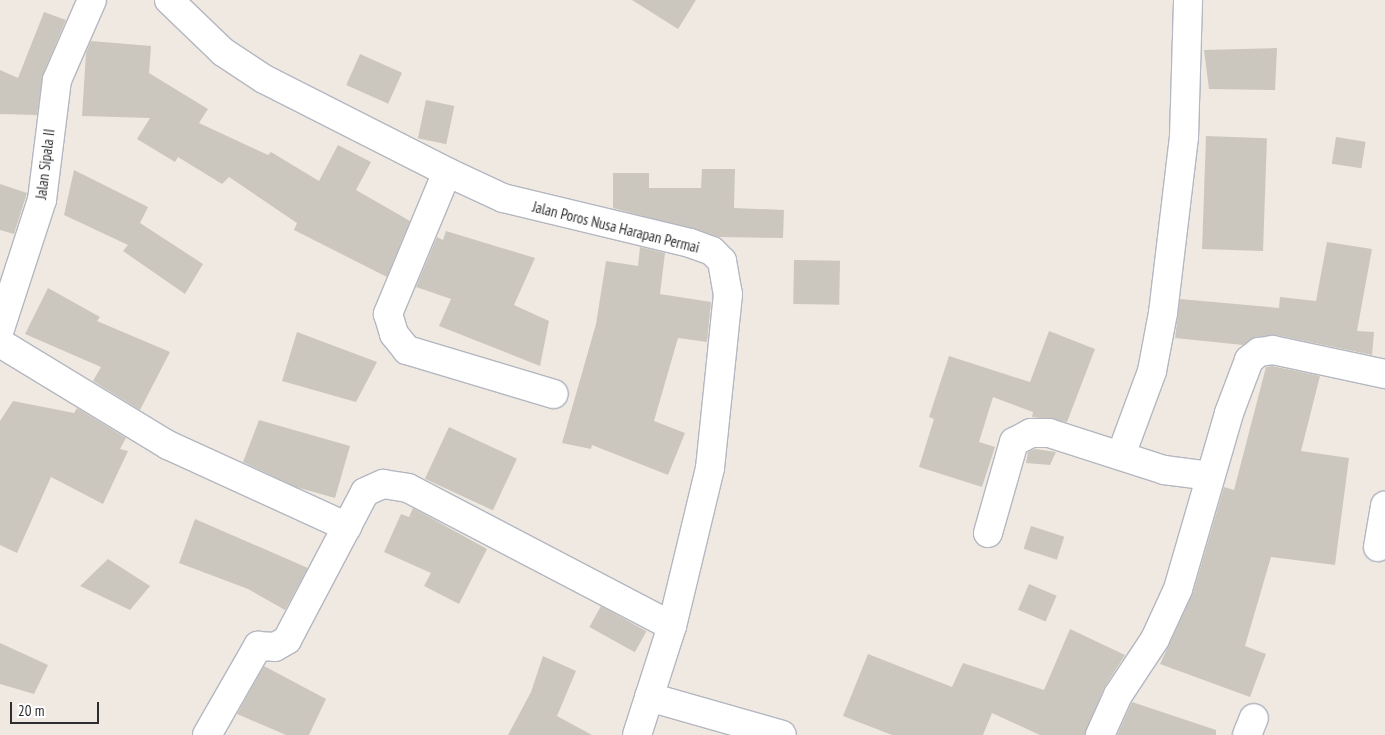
<!DOCTYPE html>
<html>
<head>
<meta charset="utf-8">
<style>
	body { margin:0 }
	#map { position:relative; width:1385px; height:735px; overflow:hidden; background:#efe9e1; font-family:"PT Sans Narrow",sans-serif }
	div>[style] { position:absolute }
	.building>* { inset:0; background:#cbc7bf; transform-origin:0 0 }
	.roads { filter:drop-shadow(1px 0 #b4b7c1) drop-shadow(-1px 0 #b4b7c1) drop-shadow(0 1px #b4b7c1) drop-shadow(0 -1px #b4b7c1) }
	.minor>* { height:28px; margin:-14px; padding:0 14px; transform-origin:14px; border-radius:14px; background:#fff }
	span { translate:-50% -50%; white-space:nowrap; text-align:center; line-height:1.15; -webkit-text-stroke:4px #fff; paint-order:stroke }
	.street-label { font-size:15px; color:#2e2e2e }
	.scale { position:absolute; left:10px; top:702px; width:89px; height:22px; box-sizing:border-box; border:2px solid #2e2e2e; border-top:0; padding-left:6px; font-size:15px; line-height:18px; white-space:nowrap; color:#2e2e2e; -webkit-text-stroke:4px #fff; paint-order:stroke }
</style>
</head>
<body>
<div id="map">
	<div class="building">
		<i style="clip-path:polygon(632px 0,696px 0,678px 29px)"></i>
		<i style="clip-path:polygon(44px 12px,66px 20px,43px 74px,37px 115px,0 114px,0 70px,18px 78px)"></i>
		<i style="clip-path:polygon(91px 41px,151px 46px,149px 73px,208px 109px,199px 123px,268px 155px,271px 152px,319px 181px,338px 145px,371px 162px,356px 190px,410px 221px,387px 277px,294px 230px,297px 223px,229px 177px,222px 184px,178px 157px,175px 162px,137px 139px,150px 118px,82px 116px,86px 53px)"></i>
		<i style="clip-path:polygon(1277px 48px,1275px 90px,1209px 89px,1204px 50px)"></i>
		<i style="left:360px;top:54px;width:46px;height:34px;rotate:24deg"></i>
		<i style="left:426px;top:100px;width:29px;height:39px;rotate:12deg"></i>
		<i style="left:1206px;top:136px;width:61px;height:113px;rotate:2deg"></i>
		<i style="left:1336px;top:137px;width:30px;height:27px;rotate:9deg"></i>
		<i style="clip-path:polygon(702px 169px,735px 169px,734px 208px,784px 210px,783px 238px,719px 237px,613px 208px,613px 173px,649px 173px,649px 188px,701px 188px)"></i>
		<i style="clip-path:polygon(74px 170px,148px 207px,140px 223px,203px 264px,185px 294px,123px 251px,128px 245px,64px 215px)"></i>
		<i style="clip-path:polygon(0 184px,27px 193px,14px 234px,0 230px)"></i>
		<i style="clip-path:polygon(446px 231px,535px 258px,514px 305px,549px 321px,540px 366px,439px 326px,451px 299px,416px 287px,437px 237px,443px 240px)"></i>
		<i style="clip-path:polygon(1327px 242px,1372px 249px,1357px 331px,1374px 332px,1372px 355px,1276px 335px,1256px 337px,1243px 345px,1175px 338px,1180px 299px,1279px 308px,1280px 297px,1316px 301px)"></i>
		<i style="clip-path:polygon(640px 247px,665px 253px,660px 294px,711px 302px,707px 342px,678px 338px,654px 421px,685px 433px,668px 475px,592px 445px,591px 449px,562px 443px,596px 324px,606px 261px,638px 266px)"></i>
		<i style="left:794px;top:260px;width:46px;height:44px;rotate:1deg"></i>
		<i style="clip-path:polygon(48px 288px,100px 317px,97px 321px,170px 352px,140px 410px,93px 381px,101px 367px,25px 334px)"></i>
		<i style="clip-path:polygon(1049px 331px,1095px 349px,1067px 422px,1032px 417px,1033px 412px,993px 397px,979px 442px,995px 447px,982px 487px,919px 467px,934px 419px,929px 417px,949px 356px,1030px 382px)"></i>
		<i style="clip-path:polygon(297px 332px,377px 362px,356px 402px,282px 381px)"></i>
		<i style="clip-path:polygon(1272px 366px,1320px 376px,1301px 451px,1349px 458px,1335px 565px,1271px 557px,1245px 646px,1266px 654px,1250px 697px,1160px 664px,1193px 593px,1224px 487px,1234px 490px,1266px 367px)"></i>
		<i style="clip-path:polygon(13px 401px,74px 413px,77px 408px,126px 438px,120px 449px,128px 451px,103px 504px,51px 477px,17px 553px,0 545px,0 421px)"></i>
		<i style="clip-path:polygon(259px 420px,350px 446px,335px 498px,296px 487px,243px 462px)"></i>
		<i style="left:449px;top:427px;width:75px;height:57px;rotate:25deg"></i>
		<i style="clip-path:polygon(1035px 449px,1056px 452px,1050px 465px,1026px 463px,1028px 452px)"></i>
		<i style="clip-path:polygon(413px 508px,487px 549px,459px 604px,424px 586px,431px 573px,384px 552px,401px 514px,409px 517px)"></i>
		<i style="clip-path:polygon(195px 519px,308px 568px,285px 610px,248px 589px,179px 563px)"></i>
		<i style="left:1031px;top:526px;width:35px;height:24px;rotate:18deg"></i>
		<i style="clip-path:polygon(108px 559px,150px 586px,130px 610px,80px 586px)"></i>
		<i style="left:1029px;top:584px;width:30px;height:28px;rotate:23deg"></i>
		<i style="left:601px;top:606px;width:52px;height:24px;rotate:29deg"></i>
		<i style="clip-path:polygon(1070px 629px,1125px 655px,1104px 688px,1085px 735px,1040px 735px,992px 713px,983px 735px,892px 735px,843px 716px,868px 654px,952px 687px,963px 663px,1044px 690px)"></i>
		<i style="clip-path:polygon(0 643px,48px 665px,34px 694px,0 684px)"></i>
		<i style="clip-path:polygon(543px 656px,576px 671px,557px 716px,592px 735px,508px 735px,531px 692px)"></i>
		<i style="clip-path:polygon(264px 666px,326px 699px,309px 735px,286px 735px,237px 714px)"></i>
		<i style="clip-path:polygon(1132px 702px,1216px 730px,1216px 735px,1117px 735px)"></i>
	</div>
	<div class="roads">
		<div class="minor">
			<i style="left:169px;top:0;width:75px;rotate:43.9deg"></i>
			<i style="left:223px;top:52px;width:49px;rotate:33.4deg"></i>
			<i style="left:264px;top:79px;width:205px;rotate:26.9deg"></i>
			<i style="left:447px;top:172px;width:62px;rotate:24.9deg"></i>
			<i style="left:503px;top:198px;width:192px;rotate:13.5deg"></i>
			<i style="left:690px;top:243px;width:23px;rotate:20deg"></i>
			<i style="left:712px;top:251px;width:14px;rotate:45deg"></i>
			<i style="left:722px;top:261px;width:34px;rotate:80deg"></i>
			<i style="left:728px;top:294px;width:175px;rotate:95.9deg"></i>
			<i style="left:710px;top:468px;width:163px;rotate:103.5deg"></i>
			<i style="left:672px;top:626px;width:114px;rotate:107.8deg"></i>
			<i style="left:447px;top:172px;width:154px;rotate:112.6deg"></i>
			<i style="left:388px;top:314px;width:21px;rotate:73deg"></i>
			<i style="left:394px;top:334px;width:21px;rotate:51deg"></i>
			<i style="left:407px;top:350px;width:153px;rotate:16.7deg"></i>
			<i style="left:0;top:329px;width:136px;rotate:-72deg"></i>
			<i style="left:42px;top:200px;width:121px;rotate:-82.9deg"></i>
			<i style="left:57px;top:80px;width:87px;rotate:-66.4deg"></i>
			<i style="left:0;top:343px;width:197px;rotate:31.3deg"></i>
			<i style="left:168px;top:445px;width:197px;rotate:24.6deg"></i>
			<i style="left:1121px;top:455px;width:90px;rotate:-69.7deg"></i>
			<i style="left:1152px;top:371px;width:59px;rotate:-79.3deg"></i>
			<i style="left:1163px;top:313px;width:177px;rotate:-83.2deg"></i>
			<i style="left:1184px;top:137px;width:137px;rotate:-88.3deg"></i>
			<i style="left:988px;top:533px;width:95px;rotate:-74.1deg"></i>
			<i style="left:1014px;top:442px;width:19px;rotate:-28deg"></i>
			<i style="left:1031px;top:433px;width:18px"></i>
			<i style="left:1049px;top:433px;width:121px;rotate:17.8deg"></i>
			<i style="left:1164px;top:470px;width:46px;rotate:7.4deg"></i>
			<i style="left:1378px;top:547px;width:42px;rotate:-80.3deg"></i>
			<i style="left:649px;top:697px;width:138px;rotate:15.9deg"></i>
			<i style="left:207px;top:735px;width:103px;rotate:-60.2deg"></i>
			<i style="left:258px;top:646px;width:17px;rotate:3deg"></i>
			<i style="left:275px;top:647px;width:14px;rotate:-30deg"></i>
			<i style="left:287px;top:640px;width:167px;rotate:-62.2deg"></i>
			<i style="left:365px;top:492px;width:20px;rotate:-24deg"></i>
			<i style="left:383px;top:484px;width:25px;rotate:9deg"></i>
			<i style="left:408px;top:488px;width:298px;rotate:27.6deg"></i>
			<i style="left:1100px;top:735px;width:44px;rotate:-65.8deg"></i>
			<i style="left:1118px;top:695px;width:67px;rotate:-56.5deg"></i>
			<i style="left:1155px;top:639px;width:55px;rotate:-65.3deg"></i>
			<i style="left:1178px;top:589px;width:183px;rotate:-73.8deg"></i>
			<i style="left:1229px;top:413px;width:57px;rotate:-69.3deg"></i>
			<i style="left:1249px;top:360px;width:13px;rotate:-39deg"></i>
			<i style="left:1259px;top:352px;width:14px;rotate:-8deg"></i>
			<i style="left:1273px;top:350px;width:115px;rotate:12.1deg"></i>
			<i style="left:1247px;top:735px;width:18px;rotate:-68deg"></i>
		</div>
	</div>
	<div class="street-label">
		<span style="left:45px;top:164px;rotate:-83deg">Jalan Sipala II</span>
		<span style="left:616px;top:227px;rotate:14deg">Jalan Poros Nusa Harapan Permai</span>
	</div>
	<div class="scale">20 m</div>
</div>
</body>
</html>
